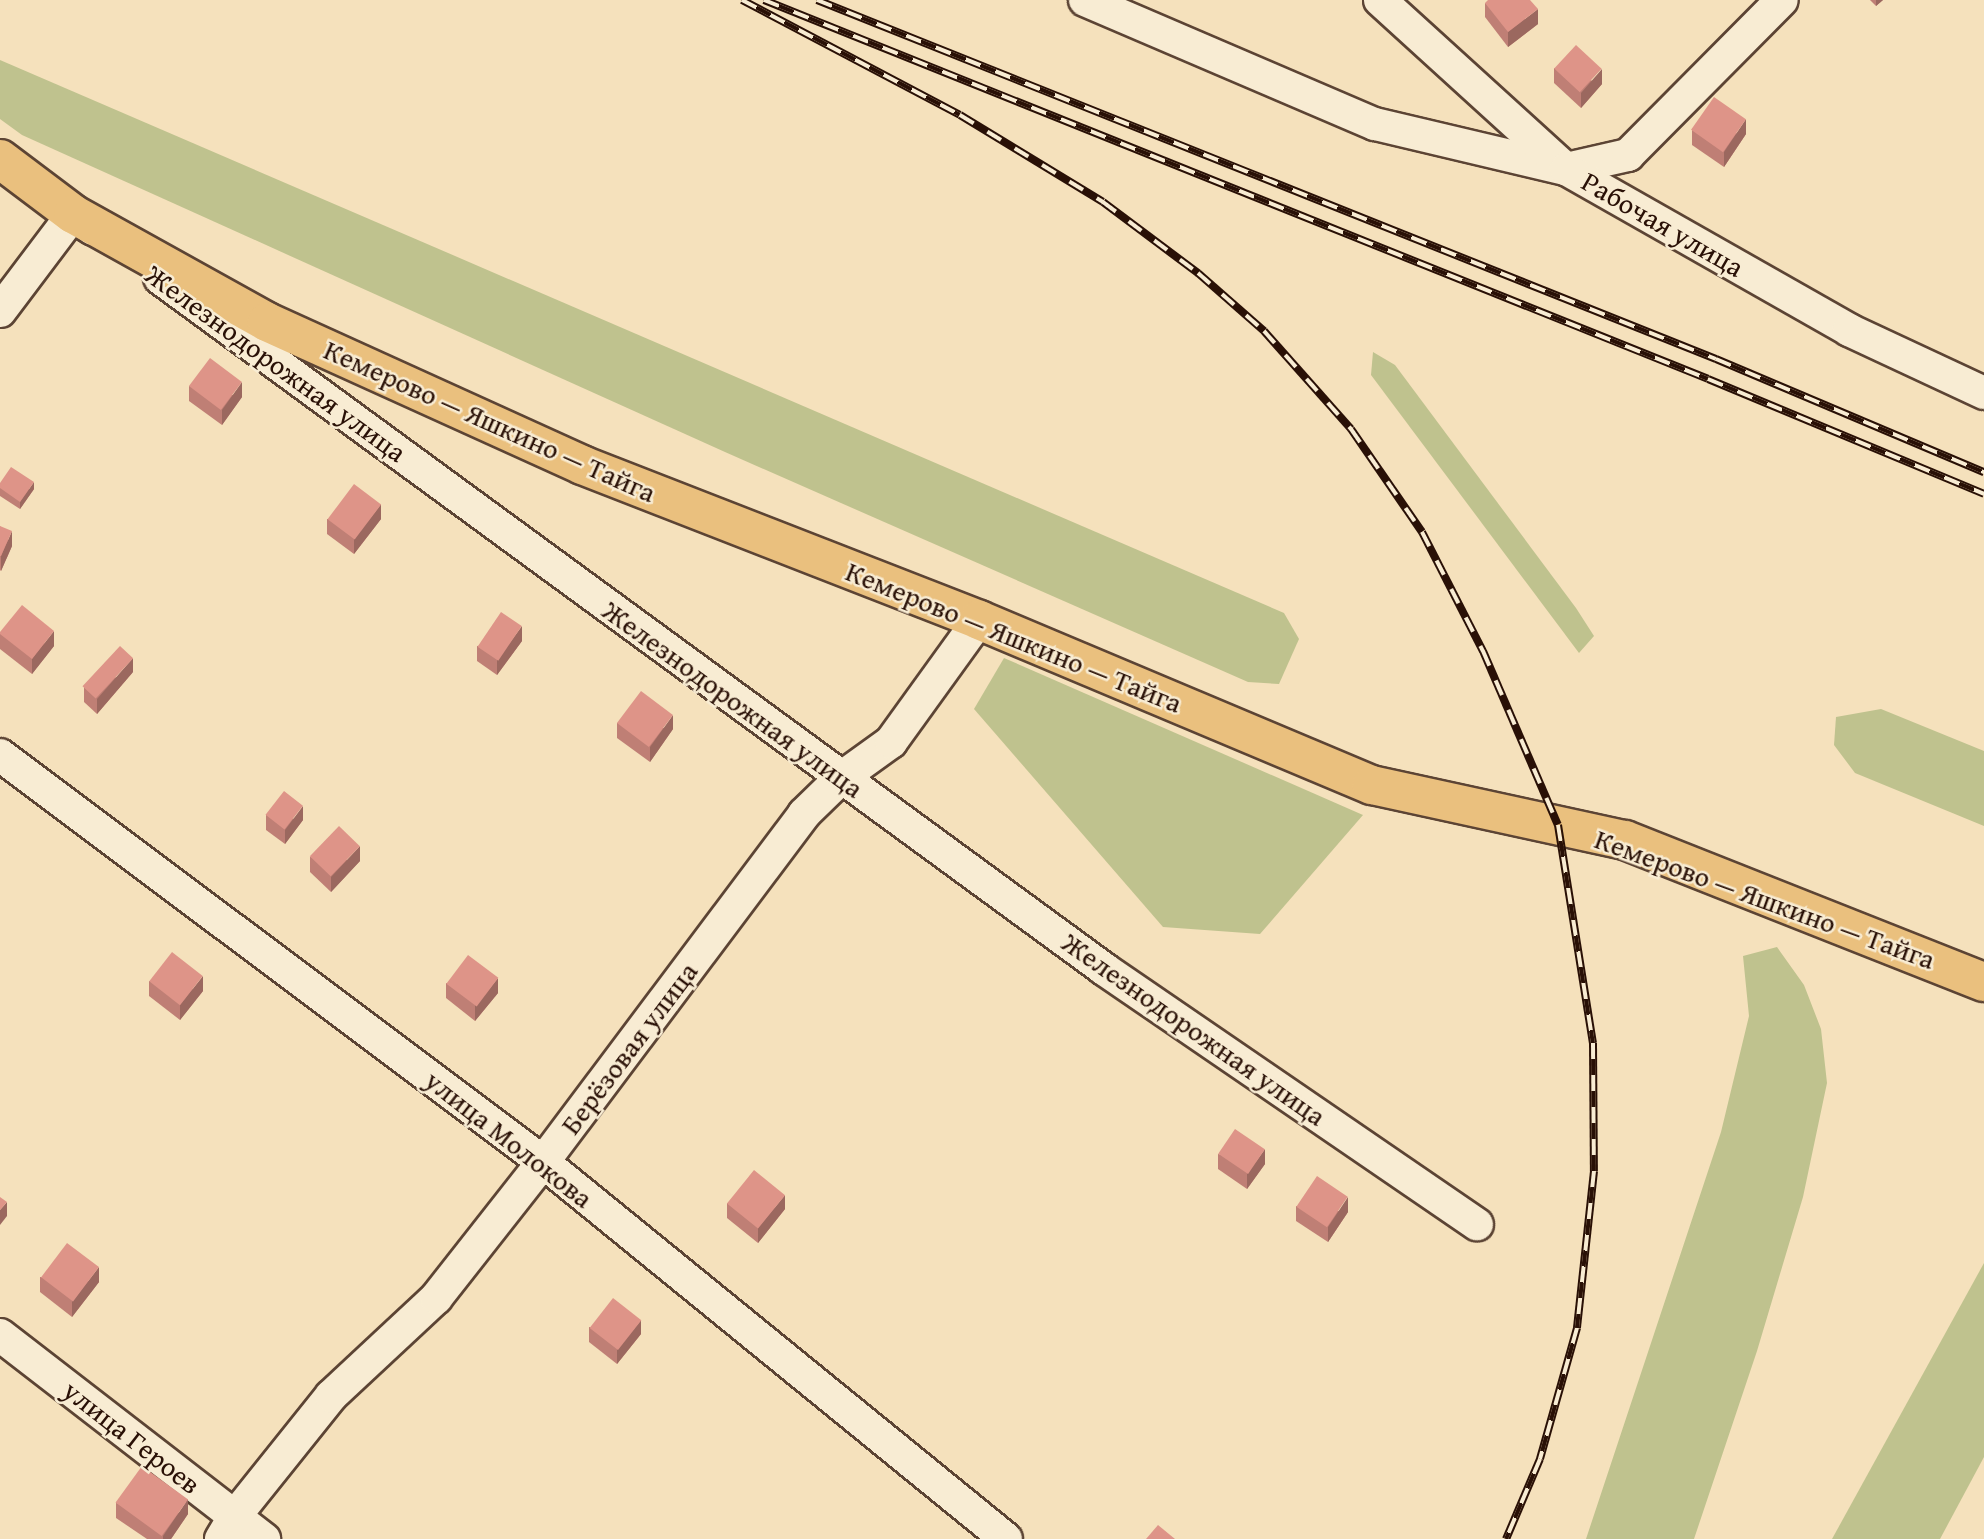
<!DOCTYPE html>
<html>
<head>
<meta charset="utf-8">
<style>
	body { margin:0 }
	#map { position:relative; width:1984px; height:1539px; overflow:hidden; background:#f5e1bc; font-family:"Gentium Book Plus",serif }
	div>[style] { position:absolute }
	.green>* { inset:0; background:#bfc28e }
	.roads { filter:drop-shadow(2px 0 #5c4434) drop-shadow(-2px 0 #5c4434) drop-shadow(0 2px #5c4434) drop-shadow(0 -2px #5c4434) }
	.minor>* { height:32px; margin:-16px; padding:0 16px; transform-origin:16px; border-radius:16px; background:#f8ecd3 }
	.major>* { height:38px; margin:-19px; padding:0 19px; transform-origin:19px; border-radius:19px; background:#eac07e }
	.rail>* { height:8px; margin-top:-4px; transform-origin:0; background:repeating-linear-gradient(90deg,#f8ecd3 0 16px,#291006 0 32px); box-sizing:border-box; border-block:2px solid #291006 }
	.wall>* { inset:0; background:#bf7f75 }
	.shaded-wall>* { inset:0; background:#9b685f }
	.building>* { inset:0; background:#de9488; transform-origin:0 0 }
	span { translate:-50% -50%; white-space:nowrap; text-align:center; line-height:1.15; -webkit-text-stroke:5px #f8ecd3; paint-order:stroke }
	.street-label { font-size:28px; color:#291006 }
</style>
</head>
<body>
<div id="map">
	<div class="green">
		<i style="clip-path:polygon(0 60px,1284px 613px,1299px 639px,1279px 684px,1248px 682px,725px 452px,22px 135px,0 119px)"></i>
		<i style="clip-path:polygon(1373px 352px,1395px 365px,1576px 608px,1594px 636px,1579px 653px,1371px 375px)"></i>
		<i style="clip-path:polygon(1004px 658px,1363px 815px,1260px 934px,1163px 927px,974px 709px)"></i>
		<i style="clip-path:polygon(1881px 709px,1984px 751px,1984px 826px,1855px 773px,1834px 745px,1836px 717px)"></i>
		<i style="clip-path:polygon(1777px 947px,1804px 985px,1821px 1029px,1827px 1083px,1803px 1197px,1757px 1351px,1694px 1539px,1586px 1539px,1721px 1132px,1749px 1016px,1743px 956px)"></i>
		<i style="clip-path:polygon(1984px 1263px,1984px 1457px,1940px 1539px,1832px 1539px)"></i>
	</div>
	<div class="roads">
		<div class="minor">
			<i style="left:1085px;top:0;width:315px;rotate:23.2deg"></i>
			<i style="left:1375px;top:124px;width:196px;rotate:13.3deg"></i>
			<i style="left:1566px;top:169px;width:64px;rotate:-12.7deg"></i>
			<i style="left:1628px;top:155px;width:218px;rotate:-45.2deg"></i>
			<i style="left:1380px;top:0;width:251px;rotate:42.3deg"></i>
			<i style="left:1566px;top:169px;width:326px;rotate:29.6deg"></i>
			<i style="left:1849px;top:330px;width:149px;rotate:25deg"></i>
			<i style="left:160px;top:278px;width:1170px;rotate:36.2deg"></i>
			<i style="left:1104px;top:969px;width:452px;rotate:34.4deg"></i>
			<i style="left:0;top:311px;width:121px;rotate:-53deg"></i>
			<i style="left:73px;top:214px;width:25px;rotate:37deg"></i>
			<i style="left:0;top:755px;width:679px;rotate:36.85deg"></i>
			<i style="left:543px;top:1162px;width:597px;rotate:39.15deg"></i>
			<i style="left:0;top:1335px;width:334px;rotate:37.7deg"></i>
			<i style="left:221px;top:1539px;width:27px;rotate:-59deg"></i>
			<i style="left:235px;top:1516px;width:154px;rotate:-51.3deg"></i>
			<i style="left:331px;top:1396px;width:144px;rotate:-43deg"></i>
			<i style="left:436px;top:1298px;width:173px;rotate:-51.8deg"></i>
			<i style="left:543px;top:1162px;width:435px;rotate:-53.1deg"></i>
			<i style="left:804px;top:814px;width:52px;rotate:-44.2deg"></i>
			<i style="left:841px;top:778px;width:62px;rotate:-35.8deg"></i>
			<i style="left:891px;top:742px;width:150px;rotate:-54.2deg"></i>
		</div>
		<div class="major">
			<i style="left:0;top:159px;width:91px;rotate:37deg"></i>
			<i style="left:73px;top:214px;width:222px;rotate:29.1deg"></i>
			<i style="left:267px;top:322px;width:346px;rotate:24.4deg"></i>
			<i style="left:582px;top:465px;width:426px;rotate:21.3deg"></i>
			<i style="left:979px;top:620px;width:426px;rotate:22.8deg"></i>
			<i style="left:1372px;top:785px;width:259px;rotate:12.3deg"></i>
			<i style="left:1625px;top:840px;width:386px;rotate:21.6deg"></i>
		</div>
	</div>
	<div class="rail">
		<i style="left:742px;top:0;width:246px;rotate:27.8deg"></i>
		<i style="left:960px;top:115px;width:167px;rotate:31.3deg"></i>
		<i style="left:1103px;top:202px;width:119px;rotate:36.8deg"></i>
		<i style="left:1198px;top:273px;width:88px;rotate:41.3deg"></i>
		<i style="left:1264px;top:331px;width:131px;rotate:48.4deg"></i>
		<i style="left:1351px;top:429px;width:125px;rotate:55.4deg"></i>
		<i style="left:1422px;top:532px;width:134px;rotate:62.9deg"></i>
		<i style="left:1483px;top:651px;width:189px;rotate:66.7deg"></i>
		<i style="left:1558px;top:825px;width:221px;rotate:80.9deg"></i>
		<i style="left:1593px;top:1043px;width:128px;rotate:89.6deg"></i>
		<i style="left:1594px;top:1171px;width:158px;rotate:96.2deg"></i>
		<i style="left:1577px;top:1328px;width:136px;rotate:105.8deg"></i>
		<i style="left:1540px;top:1459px;width:87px;rotate:113deg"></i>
		<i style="left:764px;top:0;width:1017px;rotate:21.87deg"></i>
		<i style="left:1708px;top:379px;width:299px;rotate:22.6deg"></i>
		<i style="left:817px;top:0;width:968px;rotate:21.77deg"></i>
		<i style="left:1716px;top:359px;width:291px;rotate:22.9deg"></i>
	</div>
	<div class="wall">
		<i style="clip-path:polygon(1870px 0,1883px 0,1876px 6px)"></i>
		<i style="clip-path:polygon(1485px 3px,1538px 24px,1508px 47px,1485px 17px)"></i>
		<i style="clip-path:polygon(1554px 68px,1602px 84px,1581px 108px,1554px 83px)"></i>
		<i style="clip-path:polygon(1692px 130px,1746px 134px,1724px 167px,1692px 145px)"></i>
		<i style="clip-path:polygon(189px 386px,242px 397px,222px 425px,189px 401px)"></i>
		<i style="clip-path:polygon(0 488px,34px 489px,20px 509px,0 496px)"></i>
		<i style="clip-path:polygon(327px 519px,381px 519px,354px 554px,327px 534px)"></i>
		<i style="clip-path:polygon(0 526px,12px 546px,1px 571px,0 570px)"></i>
		<i style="clip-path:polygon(0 632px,54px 646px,32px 674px,0 649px)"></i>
		<i style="clip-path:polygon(522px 641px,497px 675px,477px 661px,477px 646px)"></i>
		<i style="clip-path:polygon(133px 672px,97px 714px,84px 702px,84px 687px)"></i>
		<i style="clip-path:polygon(617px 723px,673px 729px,650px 762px,617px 738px)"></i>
		<i style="clip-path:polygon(266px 815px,303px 820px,285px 844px,266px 830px)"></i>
		<i style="clip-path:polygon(310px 857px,360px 861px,331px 892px,310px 872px)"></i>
		<i style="clip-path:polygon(149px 981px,203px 991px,180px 1020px,149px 996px)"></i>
		<i style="clip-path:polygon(446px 983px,498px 993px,475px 1021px,446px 998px)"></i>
		<i style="clip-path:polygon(1218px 1154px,1265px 1164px,1247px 1189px,1218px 1169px)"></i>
		<i style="clip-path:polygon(727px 1203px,785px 1209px,758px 1243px,727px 1218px)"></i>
		<i style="clip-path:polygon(1296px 1206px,1348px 1212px,1328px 1242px,1296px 1221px)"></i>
		<i style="clip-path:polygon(40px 1277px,99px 1282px,72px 1317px,40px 1292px)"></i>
		<i style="clip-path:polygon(589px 1327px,641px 1334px,617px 1364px,589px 1342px)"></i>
		<i style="clip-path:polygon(116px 1503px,188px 1514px,171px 1539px,147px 1539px,116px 1518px)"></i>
	</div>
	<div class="shaded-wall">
		<i style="clip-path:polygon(1876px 0,1883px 0,1876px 6px)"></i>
		<i style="clip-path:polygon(1538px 9px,1538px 24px,1508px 47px,1508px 32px)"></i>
		<i style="clip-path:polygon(1602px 69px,1602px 84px,1581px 108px,1581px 93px)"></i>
		<i style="clip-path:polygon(1746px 119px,1746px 134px,1724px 167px,1724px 152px)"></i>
		<i style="clip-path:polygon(242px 382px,242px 397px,222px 425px,222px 410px)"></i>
		<i style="clip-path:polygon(34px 482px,34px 489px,20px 509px,20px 502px)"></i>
		<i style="clip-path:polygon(381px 504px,381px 519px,354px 554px,354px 539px)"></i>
		<i style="clip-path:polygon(12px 531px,12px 546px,1px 571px,1px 556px)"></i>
		<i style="clip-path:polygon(522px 626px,522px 641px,497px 675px,497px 660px)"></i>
		<i style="clip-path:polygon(54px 631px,54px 646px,32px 674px,32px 659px)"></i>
		<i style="clip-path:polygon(133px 658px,133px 672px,97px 714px,97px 699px)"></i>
		<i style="clip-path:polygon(673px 715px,673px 729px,650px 762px,650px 747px)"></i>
		<i style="clip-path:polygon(303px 806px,303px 820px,285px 844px,285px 830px)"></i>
		<i style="clip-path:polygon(360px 846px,360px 861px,331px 892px,331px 877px)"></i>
		<i style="clip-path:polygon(203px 976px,203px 991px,180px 1020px,180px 1005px)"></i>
		<i style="clip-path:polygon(498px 978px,498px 993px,475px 1021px,475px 1006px)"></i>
		<i style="clip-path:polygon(1265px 1149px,1265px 1164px,1247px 1189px,1247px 1174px)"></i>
		<i style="clip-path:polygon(785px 1195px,785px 1209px,758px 1243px,758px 1228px)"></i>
		<i style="clip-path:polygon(1348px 1197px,1348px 1212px,1328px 1242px,1328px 1227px)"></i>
		<i style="clip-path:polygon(7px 1202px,7px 1216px,0 1225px,0 1210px)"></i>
		<i style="clip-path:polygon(99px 1267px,99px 1282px,72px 1317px,72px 1302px)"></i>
		<i style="clip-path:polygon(641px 1320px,641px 1334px,617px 1364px,617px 1349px)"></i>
		<i style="clip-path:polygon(188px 1499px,188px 1514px,171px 1539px,163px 1539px,163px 1536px)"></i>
	</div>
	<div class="building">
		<i style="clip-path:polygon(1488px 0,1530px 0,1538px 9px,1508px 32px,1485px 3px)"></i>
		<i style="left:1576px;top:45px;width:35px;height:32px;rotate:43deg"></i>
		<i style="left:1714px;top:97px;width:39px;height:40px;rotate:35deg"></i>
		<i style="left:210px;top:358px;width:40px;height:35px;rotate:37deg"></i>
		<i style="clip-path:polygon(11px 467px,34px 482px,20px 502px,0 488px,0 483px)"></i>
		<i style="left:354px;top:484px;width:34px;height:44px;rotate:37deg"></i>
		<i style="clip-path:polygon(0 526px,12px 531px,1px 556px,0 556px)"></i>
		<i style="clip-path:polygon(22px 605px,54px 631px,32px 659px,0 634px,0 632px)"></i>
		<i style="left:501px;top:612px;width:25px;height:42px;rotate:34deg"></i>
		<i style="left:120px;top:646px;width:18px;height:55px;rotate:43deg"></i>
		<i style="left:641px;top:691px;width:40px;height:40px;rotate:37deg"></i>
		<i style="left:284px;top:791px;width:24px;height:30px;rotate:38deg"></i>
		<i style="left:339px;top:826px;width:29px;height:42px;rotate:44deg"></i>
		<i style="left:172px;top:952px;width:39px;height:37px;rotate:38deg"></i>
		<i style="left:468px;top:955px;width:38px;height:36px;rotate:37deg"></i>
		<i style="left:1235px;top:1129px;width:36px;height:30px;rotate:34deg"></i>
		<i style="left:754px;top:1170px;width:40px;height:43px;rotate:39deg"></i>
		<i style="left:1317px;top:1176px;width:37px;height:37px;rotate:34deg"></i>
		<i style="clip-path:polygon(0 1197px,7px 1202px,0 1210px)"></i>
		<i style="left:67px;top:1243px;width:40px;height:43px;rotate:37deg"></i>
		<i style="left:613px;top:1298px;width:36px;height:38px;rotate:38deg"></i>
		<i style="left:142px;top:1466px;width:57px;height:45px;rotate:36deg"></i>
		<i style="clip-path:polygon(1158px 1525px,1175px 1539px,1146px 1539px)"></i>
	</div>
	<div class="street-label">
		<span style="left:1663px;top:224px;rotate:30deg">Рабочая улица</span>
		<span style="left:276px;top:363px;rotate:36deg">Железнодорожная улица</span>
		<span style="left:490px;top:421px;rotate:24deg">Кемерово — Яшкино — Тайга</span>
		<span style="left:1014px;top:637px;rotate:22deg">Кемерово — Яшкино — Тайга</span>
		<span style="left:733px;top:699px;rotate:36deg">Железнодорожная улица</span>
		<span style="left:1765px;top:899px;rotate:20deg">Кемерово — Яшкино — Тайга</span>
		<span style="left:1194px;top:1029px;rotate:35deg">Железнодорожная улица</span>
		<span style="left:629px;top:1048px;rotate:-53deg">Берёзовая улица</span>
		<span style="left:509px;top:1139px;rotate:38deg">улица Молокова</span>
		<span style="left:132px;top:1437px;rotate:38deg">улица Героев</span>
	</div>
</div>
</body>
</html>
